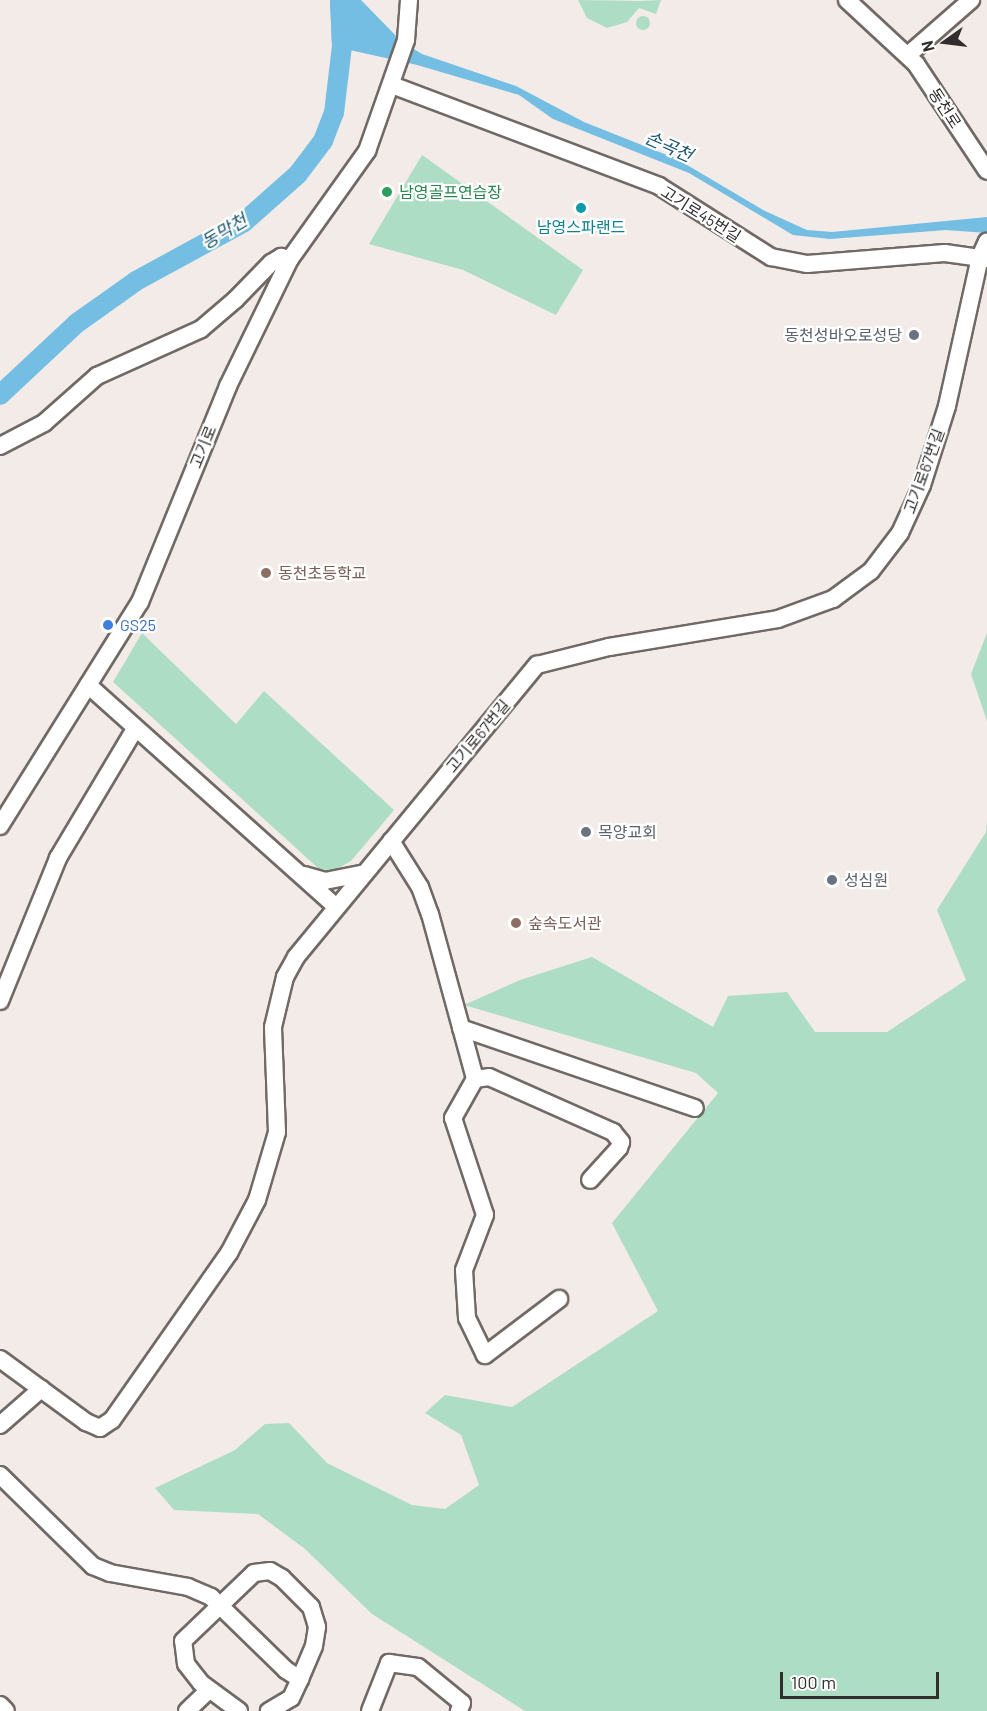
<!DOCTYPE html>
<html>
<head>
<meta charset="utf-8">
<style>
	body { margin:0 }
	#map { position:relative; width:987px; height:1711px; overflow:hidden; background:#f3ebe7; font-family:Barlow,"Noto Sans KR",sans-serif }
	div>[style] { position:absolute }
	.green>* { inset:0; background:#adddc4 }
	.round { border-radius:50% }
	.water>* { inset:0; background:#73bee2 }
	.river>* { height:20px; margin:-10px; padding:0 10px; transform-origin:10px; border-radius:10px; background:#73bee2 }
	.roads { filter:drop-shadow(2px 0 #706965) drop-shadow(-2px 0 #706965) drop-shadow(0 2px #706965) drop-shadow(0 -2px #706965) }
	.minor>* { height:16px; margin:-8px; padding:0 8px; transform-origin:8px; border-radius:8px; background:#fff }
	.dots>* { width:16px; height:16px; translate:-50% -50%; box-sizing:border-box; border:3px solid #fff; border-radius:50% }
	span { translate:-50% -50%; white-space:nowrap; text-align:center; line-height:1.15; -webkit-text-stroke:4.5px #fff; paint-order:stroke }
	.street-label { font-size:16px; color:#312e2d }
	.leisure-label { font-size:16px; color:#27864d }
	.left { translate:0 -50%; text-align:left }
	.culture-label { font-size:16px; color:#0d838f }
	.worship-label { font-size:16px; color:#5b616d }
	.right { translate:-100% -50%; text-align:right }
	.education-label { font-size:16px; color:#785e54 }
	.shop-label { font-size:16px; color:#366cbe }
	.water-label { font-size:18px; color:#1b576f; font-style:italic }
	.north { position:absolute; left:915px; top:12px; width:60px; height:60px; -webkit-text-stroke:4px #fff; paint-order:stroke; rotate:256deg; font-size:16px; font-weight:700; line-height:24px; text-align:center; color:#312e2d }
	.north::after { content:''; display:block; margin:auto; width:21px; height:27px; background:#312e2d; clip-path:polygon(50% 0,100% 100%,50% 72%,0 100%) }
	.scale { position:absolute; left:780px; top:1672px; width:159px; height:27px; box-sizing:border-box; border:3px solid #312e2d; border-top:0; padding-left:8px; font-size:18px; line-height:21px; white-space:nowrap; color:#312e2d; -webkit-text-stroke:4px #fff; paint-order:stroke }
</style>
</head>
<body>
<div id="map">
	<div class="green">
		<i style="clip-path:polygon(578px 0,641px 1px,661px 0,656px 14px,639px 8px,627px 22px,607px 28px,587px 18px)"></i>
		<i class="round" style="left:636px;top:16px;width:14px;height:14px"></i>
		<i style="clip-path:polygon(422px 155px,583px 270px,556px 315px,463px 270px,369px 244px)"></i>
		<i style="clip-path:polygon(142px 633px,236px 724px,264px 691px,394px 810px,351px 861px,333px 871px,318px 868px,113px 682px)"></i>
		<i style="clip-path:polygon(987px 633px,987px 721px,971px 674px)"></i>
		<i style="clip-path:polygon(987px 820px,987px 1711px,525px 1711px,372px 1614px,305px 1549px,258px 1514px,174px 1510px,155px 1488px,235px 1450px,265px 1424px,289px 1423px,327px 1463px,412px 1505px,445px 1509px,479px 1485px,461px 1435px,425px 1413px,445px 1395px,512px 1407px,658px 1311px,612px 1223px,718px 1093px,696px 1073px,464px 1005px,520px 980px,592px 957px,713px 1027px,728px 996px,787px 992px,815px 1032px,887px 1032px,966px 980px,937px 910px,986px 832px)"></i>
	</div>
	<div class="water">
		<i style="clip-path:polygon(330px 0,361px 0,401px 41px,422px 54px,516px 86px,584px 122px,677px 159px,765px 211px,807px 230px,832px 232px,987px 217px,987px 233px,946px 230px,830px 239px,793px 235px,689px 173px,553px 119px,519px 95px,417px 65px,332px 46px)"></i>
	</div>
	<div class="river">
		<i style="left:0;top:395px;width:105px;rotate:-43.1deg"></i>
		<i style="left:77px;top:323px;width:72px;rotate:-35.4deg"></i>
		<i style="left:136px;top:281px;width:123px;rotate:-28.6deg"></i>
		<i style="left:244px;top:222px;width:72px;rotate:-41.6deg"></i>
		<i style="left:298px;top:174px;width:41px;rotate:-52.9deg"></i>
		<i style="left:323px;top:141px;width:30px;rotate:-69deg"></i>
		<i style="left:334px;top:113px;width:67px;rotate:-83.2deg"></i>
		<i style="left:342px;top:46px;width:46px;rotate:-92.5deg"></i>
	</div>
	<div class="roads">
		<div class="minor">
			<i style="left:847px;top:0;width:94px;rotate:42.8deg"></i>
			<i style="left:916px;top:64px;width:128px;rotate:56.4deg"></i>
			<i style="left:908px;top:55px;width:84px;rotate:-41.1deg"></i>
			<i style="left:392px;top:85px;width:285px;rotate:20.7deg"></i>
			<i style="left:659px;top:186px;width:133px;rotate:32.4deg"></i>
			<i style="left:771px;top:257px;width:37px;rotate:11deg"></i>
			<i style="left:807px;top:264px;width:138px;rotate:-4.6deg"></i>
			<i style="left:945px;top:253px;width:42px;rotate:8.1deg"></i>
			<i style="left:0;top:446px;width:50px;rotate:-27.6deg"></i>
			<i style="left:44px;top:423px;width:71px;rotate:-41.6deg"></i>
			<i style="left:97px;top:376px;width:114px;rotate:-24.3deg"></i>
			<i style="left:201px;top:329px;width:45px;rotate:-40.5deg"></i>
			<i style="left:235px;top:300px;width:52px;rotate:-45.8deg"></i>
			<i style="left:271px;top:263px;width:12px;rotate:-31deg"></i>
			<i style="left:281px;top:257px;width:9px;rotate:13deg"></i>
			<i style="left:88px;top:685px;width:331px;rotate:41.8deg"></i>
			<i style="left:0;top:826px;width:264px;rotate:-58deg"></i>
			<i style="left:140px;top:602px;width:233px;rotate:-67.8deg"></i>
			<i style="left:228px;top:386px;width:141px;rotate:-64deg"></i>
			<i style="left:290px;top:259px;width:133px;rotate:-54.5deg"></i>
			<i style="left:367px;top:151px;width:118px;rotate:-70.6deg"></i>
			<i style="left:406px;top:40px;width:40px;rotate:-85.7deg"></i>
			<i style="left:391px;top:841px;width:54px;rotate:57.8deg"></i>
			<i style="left:420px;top:887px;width:29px;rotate:70deg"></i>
			<i style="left:430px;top:914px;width:171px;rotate:74.7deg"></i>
			<i style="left:475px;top:1079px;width:45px;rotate:119.4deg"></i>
			<i style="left:453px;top:1118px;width:102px;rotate:71.7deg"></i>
			<i style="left:485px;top:1215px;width:59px;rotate:110.9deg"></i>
			<i style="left:464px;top:1270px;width:48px;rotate:86.4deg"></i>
			<i style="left:467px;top:1318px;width:41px;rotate:64.1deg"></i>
			<i style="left:485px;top:1355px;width:93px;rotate:-37.1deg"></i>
			<i style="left:304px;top:875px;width:22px;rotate:16deg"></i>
			<i style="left:325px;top:881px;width:37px;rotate:-11deg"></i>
			<i style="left:0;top:1001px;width:154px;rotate:-67.9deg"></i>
			<i style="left:58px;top:858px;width:150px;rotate:-59.2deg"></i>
			<i style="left:461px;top:1028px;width:247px;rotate:18.9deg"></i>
			<i style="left:475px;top:1079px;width:14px;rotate:-8deg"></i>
			<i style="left:489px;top:1077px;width:136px;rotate:23.9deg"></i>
			<i style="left:613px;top:1132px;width:13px;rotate:51deg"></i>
			<i style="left:621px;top:1142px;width:6px;rotate:108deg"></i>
			<i style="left:619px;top:1148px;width:43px;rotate:132.2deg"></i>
			<i style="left:0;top:1359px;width:107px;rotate:36.2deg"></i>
			<i style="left:86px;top:1422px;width:15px;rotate:23deg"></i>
			<i style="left:100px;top:1428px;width:14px;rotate:-34deg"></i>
			<i style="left:112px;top:1420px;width:204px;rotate:-55deg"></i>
			<i style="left:229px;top:1253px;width:60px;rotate:-62.2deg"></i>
			<i style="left:257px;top:1200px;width:71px;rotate:-73.6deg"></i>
			<i style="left:277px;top:1132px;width:105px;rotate:-92.2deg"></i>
			<i style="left:273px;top:1027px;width:51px;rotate:-76.5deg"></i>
			<i style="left:285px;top:977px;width:23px;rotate:-61deg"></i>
			<i style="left:296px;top:957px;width:379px;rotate:-50.5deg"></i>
			<i style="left:537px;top:665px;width:74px;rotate:-14deg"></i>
			<i style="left:609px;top:647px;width:171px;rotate:-9.4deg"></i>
			<i style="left:778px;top:619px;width:59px;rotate:-20deg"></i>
			<i style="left:833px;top:599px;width:47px;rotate:-36.4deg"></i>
			<i style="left:871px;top:571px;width:48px;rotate:-52.7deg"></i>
			<i style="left:900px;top:533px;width:53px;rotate:-65.4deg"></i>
			<i style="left:922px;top:485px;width:83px;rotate:-72.4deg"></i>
			<i style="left:947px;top:406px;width:153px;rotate:-77.5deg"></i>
			<i style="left:980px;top:257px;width:17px;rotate:-66deg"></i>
			<i style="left:0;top:1425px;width:55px;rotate:-41.3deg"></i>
			<i style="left:0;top:1475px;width:130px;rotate:44.4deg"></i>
			<i style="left:93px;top:1566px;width:18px;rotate:22deg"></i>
			<i style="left:110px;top:1573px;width:79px;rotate:10.2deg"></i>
			<i style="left:188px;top:1587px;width:25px;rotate:23deg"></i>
			<i style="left:211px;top:1597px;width:105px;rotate:44.2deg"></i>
			<i style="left:286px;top:1670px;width:17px;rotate:33deg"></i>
			<i style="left:300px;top:1679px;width:21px;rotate:115deg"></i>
			<i style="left:291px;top:1698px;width:26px;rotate:149deg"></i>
			<i style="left:0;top:1705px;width:8px;rotate:45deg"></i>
			<i style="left:187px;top:1711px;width:30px;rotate:-44deg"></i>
			<i style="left:239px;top:1711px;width:47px;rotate:-143.6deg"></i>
			<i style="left:201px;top:1683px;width:24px;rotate:-128deg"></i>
			<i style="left:186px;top:1664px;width:23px;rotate:-97deg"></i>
			<i style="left:183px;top:1641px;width:98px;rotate:-43.8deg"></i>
			<i style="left:254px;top:1573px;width:16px;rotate:-7deg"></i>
			<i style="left:270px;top:1571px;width:14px;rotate:30deg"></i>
			<i style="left:282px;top:1578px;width:41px;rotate:45deg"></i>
			<i style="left:311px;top:1607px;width:21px;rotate:73deg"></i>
			<i style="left:317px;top:1627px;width:19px;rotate:99deg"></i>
			<i style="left:314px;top:1646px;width:36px;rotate:113deg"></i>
			<i style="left:370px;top:1711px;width:52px;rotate:-68.4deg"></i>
			<i style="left:389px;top:1663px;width:29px;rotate:8deg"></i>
			<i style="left:418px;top:1667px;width:57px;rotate:39.3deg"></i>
			<i style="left:462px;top:1703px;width:9px;rotate:111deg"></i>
		</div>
	</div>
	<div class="dots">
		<i style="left:387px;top:192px;background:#2e9e5b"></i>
		<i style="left:581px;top:208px;background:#0f9aa8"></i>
		<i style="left:914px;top:335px;background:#6b7280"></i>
		<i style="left:266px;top:573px;background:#8d6e63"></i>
		<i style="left:108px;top:625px;background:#3f7fe0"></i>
		<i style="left:586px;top:832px;background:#6b7280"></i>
		<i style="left:832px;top:880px;background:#6b7280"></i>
		<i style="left:516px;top:923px;background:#8d6e63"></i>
	</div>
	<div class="street-label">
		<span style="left:945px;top:108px;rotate:57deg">동천로</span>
		<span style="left:701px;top:214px;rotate:32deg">고기로45번길</span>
		<span style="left:203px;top:447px;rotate:-68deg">고기로</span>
		<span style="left:924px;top:471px;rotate:-70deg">고기로67번길</span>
		<span style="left:478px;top:736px;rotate:-50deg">고기로67번길</span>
	</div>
	<div class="leisure-label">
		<span class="left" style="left:399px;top:192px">남영골프연습장</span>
	</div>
	<div class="culture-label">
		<span style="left:581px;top:227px">남영스파랜드</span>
	</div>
	<div class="worship-label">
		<span class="right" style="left:902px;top:335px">동천성바오로성당</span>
		<span class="left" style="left:598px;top:832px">목양교회</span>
		<span class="left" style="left:844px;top:880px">성심원</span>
	</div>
	<div class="education-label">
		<span class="left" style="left:278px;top:573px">동천초등학교</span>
		<span class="left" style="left:528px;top:923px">숲속도서관</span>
	</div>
	<div class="shop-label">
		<span class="left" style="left:120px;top:625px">GS25</span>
	</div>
	<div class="water-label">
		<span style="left:669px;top:146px;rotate:24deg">손곡천</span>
		<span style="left:224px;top:231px;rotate:-31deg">동막천</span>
	</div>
	<div class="north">N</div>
	<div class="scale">100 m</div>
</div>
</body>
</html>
